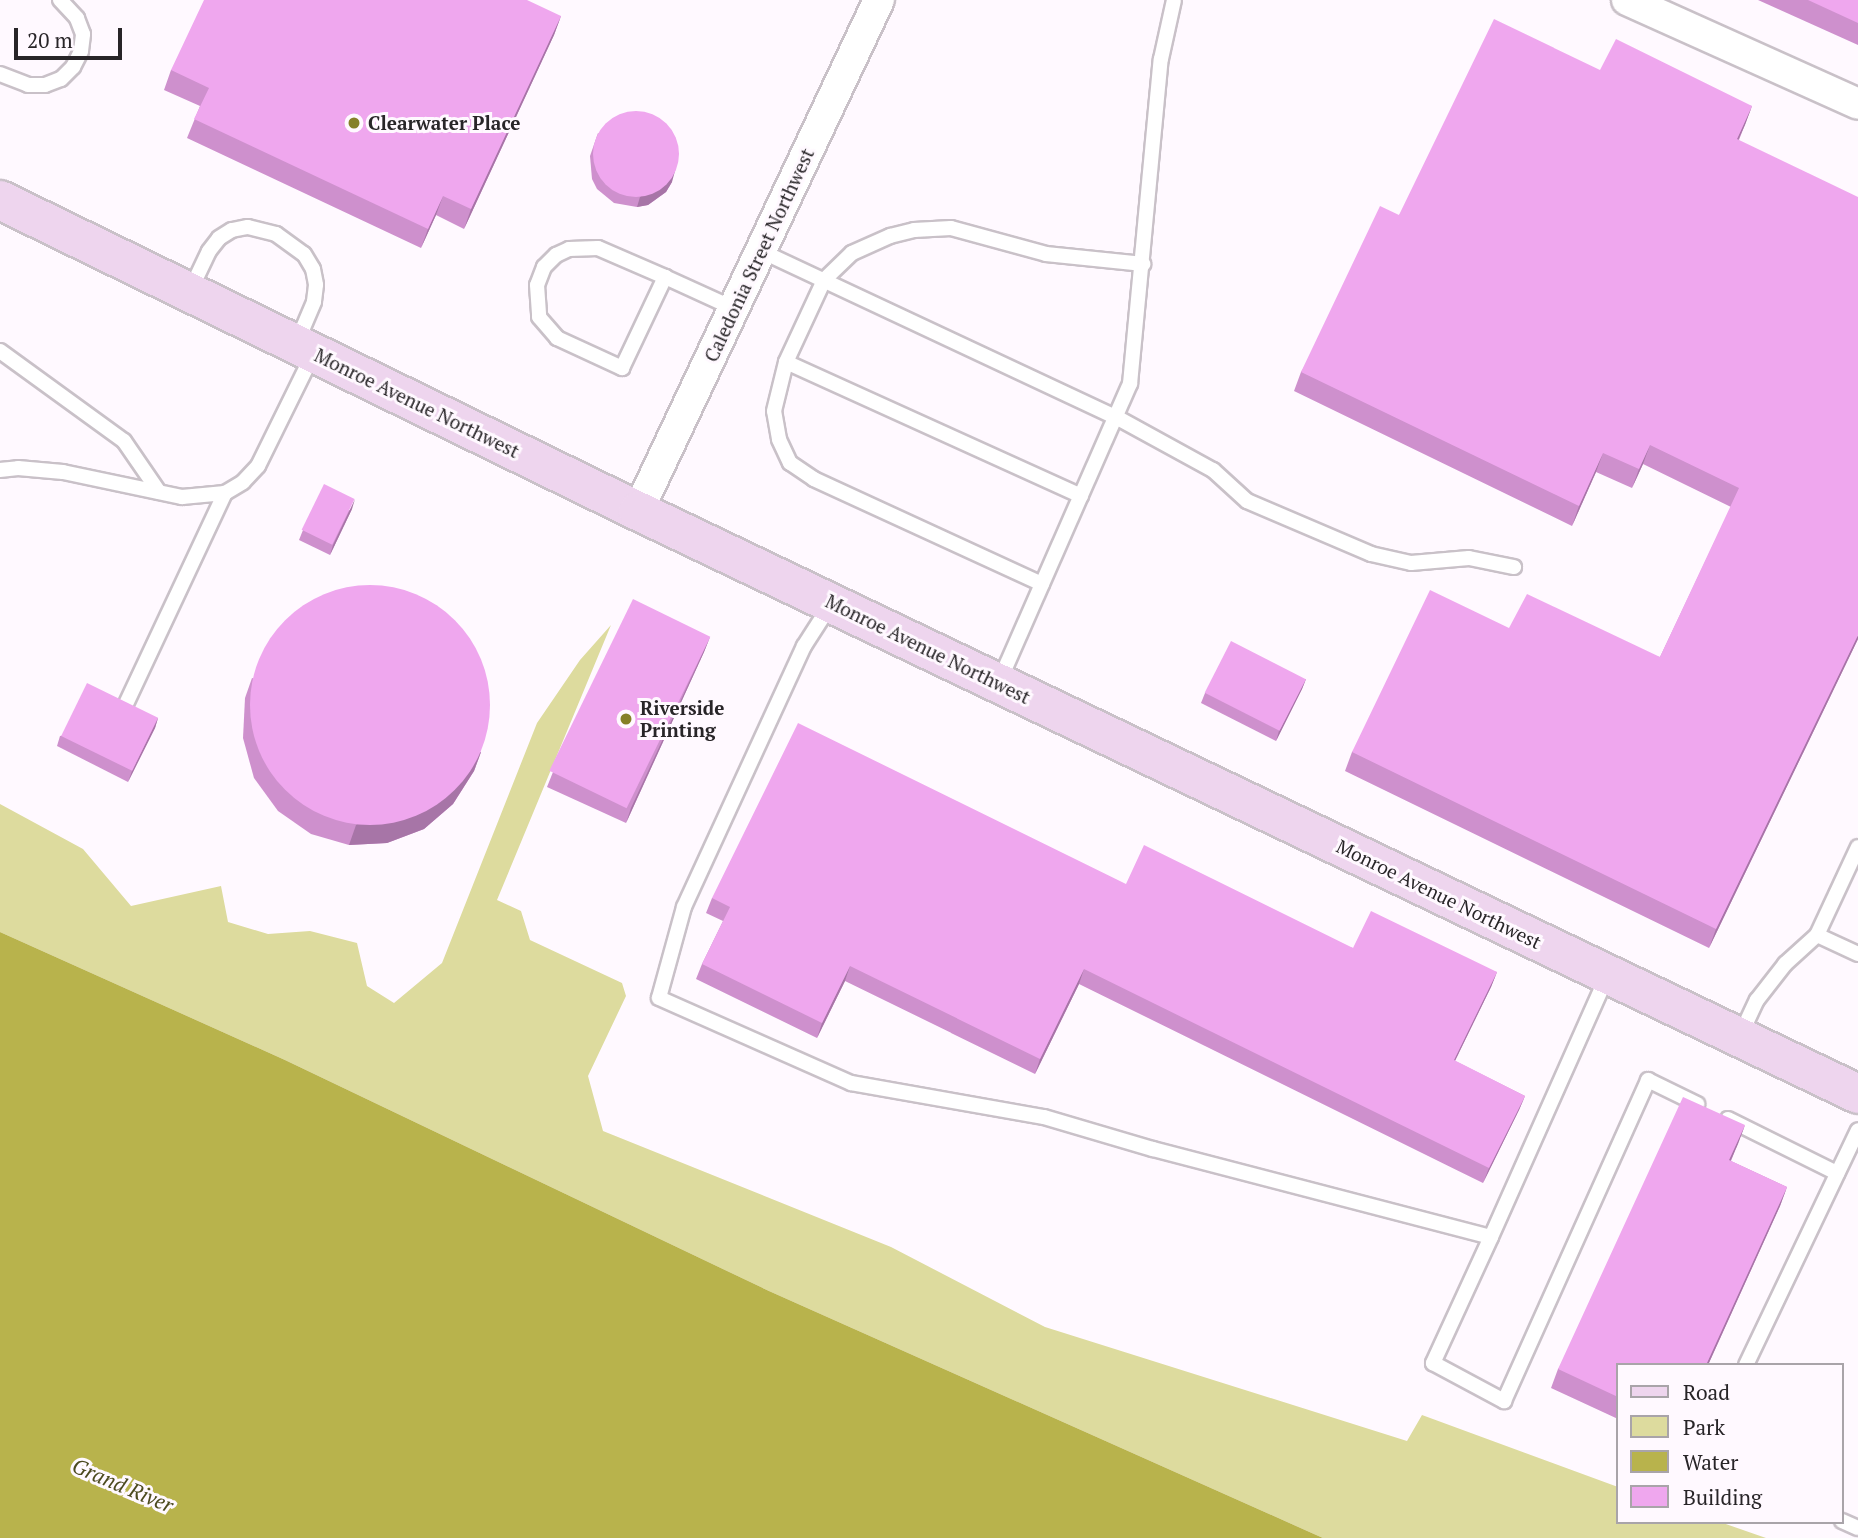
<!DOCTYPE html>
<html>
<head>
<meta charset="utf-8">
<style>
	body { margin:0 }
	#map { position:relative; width:1858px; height:1538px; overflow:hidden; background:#fff9ff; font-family:"PT Serif",serif }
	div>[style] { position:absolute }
	.green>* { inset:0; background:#dddb9e }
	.water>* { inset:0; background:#b8b34c }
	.roads { filter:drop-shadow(2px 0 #c9c1c8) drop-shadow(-2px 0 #c9c1c8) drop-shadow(0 2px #c9c1c8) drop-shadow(0 -2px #c9c1c8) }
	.lane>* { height:14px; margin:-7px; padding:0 7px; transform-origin:7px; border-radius:7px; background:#fff }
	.street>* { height:30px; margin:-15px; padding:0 15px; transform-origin:15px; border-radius:15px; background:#fff }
	.secondary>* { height:38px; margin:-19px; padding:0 19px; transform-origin:19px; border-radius:19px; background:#eed5ee }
	.wall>* { inset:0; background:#ce90cd }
	.shaded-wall>* { inset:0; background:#a775a7 }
	.building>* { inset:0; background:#efa7ee; transform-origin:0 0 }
	.round { border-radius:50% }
	.dots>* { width:19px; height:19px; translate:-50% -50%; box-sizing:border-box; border:4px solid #fff9ff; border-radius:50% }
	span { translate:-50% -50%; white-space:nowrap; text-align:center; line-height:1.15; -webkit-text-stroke:6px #fff9ff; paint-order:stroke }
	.poi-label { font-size:19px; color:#282528; font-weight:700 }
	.left { translate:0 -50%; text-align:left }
	.street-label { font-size:19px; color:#282528 }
	.water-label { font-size:21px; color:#4c4a1f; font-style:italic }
	.legend { position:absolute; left:1616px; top:1363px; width:228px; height:161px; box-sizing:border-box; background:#fff9ff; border:2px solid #a9a4a9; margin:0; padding:9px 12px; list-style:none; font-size:21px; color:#282528 }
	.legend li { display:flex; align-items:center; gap:14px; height:35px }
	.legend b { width:35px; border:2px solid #a9a4a9 }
	.scale { position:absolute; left:14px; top:28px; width:108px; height:32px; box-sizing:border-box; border:4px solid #282528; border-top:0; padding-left:9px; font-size:21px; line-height:24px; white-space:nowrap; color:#282528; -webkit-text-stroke:5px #fff9ff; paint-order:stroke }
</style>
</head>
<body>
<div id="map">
	<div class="green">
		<i style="clip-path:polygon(611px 625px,497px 900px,521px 911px,530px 940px,622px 983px,626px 996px,588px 1076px,603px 1131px,891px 1247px,1045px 1327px,1407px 1441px,1422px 1415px,1618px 1487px,1618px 1522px,1720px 1522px,1766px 1538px,1323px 1538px,769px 1291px,285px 1060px,0 932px,0 804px,83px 849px,131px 906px,221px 886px,228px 922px,268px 934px,310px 931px,357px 943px,367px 986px,394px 1003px,442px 963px,537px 723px,580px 660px)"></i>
	</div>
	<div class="water">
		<i style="clip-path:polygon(0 932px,285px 1060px,769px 1291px,1323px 1538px,0 1538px)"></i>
	</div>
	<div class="roads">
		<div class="lane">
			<i style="left:0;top:74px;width:30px;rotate:21deg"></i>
			<i style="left:28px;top:85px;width:17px"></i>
			<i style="left:45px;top:85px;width:17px;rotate:-21deg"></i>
			<i style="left:61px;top:79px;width:17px;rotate:-45deg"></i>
			<i style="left:73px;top:67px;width:18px;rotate:-63deg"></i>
			<i style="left:81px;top:51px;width:17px;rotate:-83deg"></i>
			<i style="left:83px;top:34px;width:17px;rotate:-111deg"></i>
			<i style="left:77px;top:18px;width:25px;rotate:-133deg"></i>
			<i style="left:761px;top:251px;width:392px;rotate:25.1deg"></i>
			<i style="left:1116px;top:417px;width:111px;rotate:28.7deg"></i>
			<i style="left:1213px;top:470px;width:46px;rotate:42.4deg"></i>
			<i style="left:1247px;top:501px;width:135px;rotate:23.1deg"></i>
			<i style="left:1371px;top:554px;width:41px;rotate:12.7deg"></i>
			<i style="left:1411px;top:563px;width:58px;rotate:-4.9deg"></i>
			<i style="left:1469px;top:558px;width:46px;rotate:11.3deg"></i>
			<i style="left:665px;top:277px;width:73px;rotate:-156.6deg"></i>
			<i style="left:598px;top:248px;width:29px;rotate:178deg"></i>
			<i style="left:569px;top:249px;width:14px;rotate:155deg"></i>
			<i style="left:556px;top:255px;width:17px;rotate:135deg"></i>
			<i style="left:544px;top:267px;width:19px;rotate:111deg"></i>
			<i style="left:537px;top:285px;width:32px;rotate:86deg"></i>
			<i style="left:539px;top:317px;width:28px;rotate:49deg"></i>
			<i style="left:557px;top:338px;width:72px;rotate:24.8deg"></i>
			<i style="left:622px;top:368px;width:101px;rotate:-64.7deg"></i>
			<i style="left:665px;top:277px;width:75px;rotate:24.5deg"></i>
			<i style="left:190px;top:291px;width:44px;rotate:-64.6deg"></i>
			<i style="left:209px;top:251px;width:16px;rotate:-52deg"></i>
			<i style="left:219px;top:238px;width:15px;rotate:-32deg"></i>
			<i style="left:232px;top:230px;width:16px;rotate:-11deg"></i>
			<i style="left:248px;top:227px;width:29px;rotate:14deg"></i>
			<i style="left:276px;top:234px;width:34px;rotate:36deg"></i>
			<i style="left:304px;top:254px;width:17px;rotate:59deg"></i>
			<i style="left:313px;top:269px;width:16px;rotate:79deg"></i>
			<i style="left:316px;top:285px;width:17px;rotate:97deg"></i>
			<i style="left:314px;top:302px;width:43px;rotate:113deg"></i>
			<i style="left:0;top:351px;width:153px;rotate:36deg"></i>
			<i style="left:124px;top:441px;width:62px;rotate:55.5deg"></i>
			<i style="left:786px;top:362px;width:324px;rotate:24.4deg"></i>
			<i style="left:0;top:470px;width:18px;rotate:-6deg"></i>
			<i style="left:18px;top:468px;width:45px;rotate:5.1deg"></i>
			<i style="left:63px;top:472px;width:122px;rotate:11.9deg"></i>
			<i style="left:182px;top:497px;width:43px;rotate:-5.3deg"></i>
			<i style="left:225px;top:493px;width:21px;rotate:-31deg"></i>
			<i style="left:243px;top:482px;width:22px;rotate:-47deg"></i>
			<i style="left:258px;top:466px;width:125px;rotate:-63.8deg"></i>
			<i style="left:1042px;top:584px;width:251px;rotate:-155.3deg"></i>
			<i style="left:814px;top:479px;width:29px;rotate:-146deg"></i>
			<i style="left:790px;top:463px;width:26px;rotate:-115deg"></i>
			<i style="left:779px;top:439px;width:28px;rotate:-100deg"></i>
			<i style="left:774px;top:411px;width:50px;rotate:-76.2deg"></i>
			<i style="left:786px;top:362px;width:90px;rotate:-65.1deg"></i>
			<i style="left:824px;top:280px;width:39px;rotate:-44deg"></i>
			<i style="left:852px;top:253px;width:42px;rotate:-24.1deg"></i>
			<i style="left:890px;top:236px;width:25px;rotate:-14deg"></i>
			<i style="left:914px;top:230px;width:37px;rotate:-3deg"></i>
			<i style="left:951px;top:228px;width:98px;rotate:15.3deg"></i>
			<i style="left:1046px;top:254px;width:98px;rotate:5.9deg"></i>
			<i style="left:831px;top:604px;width:50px;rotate:122.7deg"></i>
			<i style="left:804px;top:646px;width:287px;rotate:114.7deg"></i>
			<i style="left:684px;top:907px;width:94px;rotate:105.4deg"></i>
			<i style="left:659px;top:998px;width:210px;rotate:23.9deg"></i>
			<i style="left:851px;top:1083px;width:196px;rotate:10deg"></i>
			<i style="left:1044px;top:1117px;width:114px;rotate:16.4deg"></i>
			<i style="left:1153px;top:1149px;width:349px;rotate:14.6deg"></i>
			<i style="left:1491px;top:1237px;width:139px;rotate:114.7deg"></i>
			<i style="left:1433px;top:1363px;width:81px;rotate:28.2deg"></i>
			<i style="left:1504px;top:1401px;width:352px;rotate:-65.8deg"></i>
			<i style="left:1648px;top:1080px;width:55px;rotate:26.1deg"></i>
			<i style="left:999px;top:682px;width:326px;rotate:-66.3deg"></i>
			<i style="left:1130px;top:384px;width:326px;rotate:-84.6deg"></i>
			<i style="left:1161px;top:59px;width:60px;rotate:-77.6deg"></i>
			<i style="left:126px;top:704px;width:233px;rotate:-64.9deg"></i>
			<i style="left:1817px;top:935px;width:97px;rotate:-65deg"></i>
			<i style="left:1740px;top:1036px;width:40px;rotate:-65deg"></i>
			<i style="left:1757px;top:1000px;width:46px;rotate:-52.1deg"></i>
			<i style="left:1785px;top:964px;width:43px;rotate:-42.2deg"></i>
			<i style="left:1817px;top:935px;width:45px;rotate:24.9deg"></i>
			<i style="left:1728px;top:1119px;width:122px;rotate:26.4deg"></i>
			<i style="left:1491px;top:1237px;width:285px;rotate:-66deg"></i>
			<i style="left:1746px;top:1365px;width:260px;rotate:-64.5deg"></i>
			<i style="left:1842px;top:1521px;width:17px;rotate:24deg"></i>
		</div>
		<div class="street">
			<i style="left:1627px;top:0;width:253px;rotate:24.2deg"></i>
			<i style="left:638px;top:511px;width:565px;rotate:-64.75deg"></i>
		</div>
		<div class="secondary">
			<i style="left:0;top:200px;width:710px;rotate:25.99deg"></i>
			<i style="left:638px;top:511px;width:1352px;rotate:25.54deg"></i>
		</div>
	</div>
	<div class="wall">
		<i style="clip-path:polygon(1758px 0,1858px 0,1858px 45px)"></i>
		<i style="clip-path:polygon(561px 16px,554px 35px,464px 229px,436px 215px,421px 248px,187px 138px,200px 106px,164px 90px,171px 70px)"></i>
		<i style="clip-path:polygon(1600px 70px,1752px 106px,1739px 140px,1858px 639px,1709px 948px,1345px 771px,1352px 752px,1509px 628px,1660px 657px,1731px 507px,1643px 464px,1632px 488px,1596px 472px,1572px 526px,1294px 391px,1301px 372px,1399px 215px)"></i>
		<i style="clip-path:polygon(598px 133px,672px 182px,666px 192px,648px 205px,637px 207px,614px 203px,597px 189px,592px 179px,590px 156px)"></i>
		<i style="clip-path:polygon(352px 509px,330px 555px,299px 540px,303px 530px)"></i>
		<i style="clip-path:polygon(710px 637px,704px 652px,626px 823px,547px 787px,553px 772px)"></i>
		<i style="clip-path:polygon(252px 678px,481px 752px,474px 771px,453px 804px,424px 829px,387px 843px,349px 845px,311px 834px,278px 811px,254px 778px,243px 738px,245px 698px)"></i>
		<i style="clip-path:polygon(1306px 679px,1302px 689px,1276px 741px,1201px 703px,1205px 693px)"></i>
		<i style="clip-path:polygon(158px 718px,155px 728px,128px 782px,57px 746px,60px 736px)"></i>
		<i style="clip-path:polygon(1126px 884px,1353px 948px,1497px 972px,1491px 987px,1455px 1061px,1525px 1096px,1519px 1110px,1483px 1183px,1079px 984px,1035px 1074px,845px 981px,817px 1038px,696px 979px,702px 964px,723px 921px,706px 913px,712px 898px)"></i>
		<i style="clip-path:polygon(1745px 1125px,1731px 1161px,1787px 1187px,1780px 1206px,1708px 1365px,1618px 1365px,1618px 1419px,1551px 1388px,1558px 1369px)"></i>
	</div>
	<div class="shaded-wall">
		<i style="clip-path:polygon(561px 16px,554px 35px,464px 229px,471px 209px)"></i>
		<i style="clip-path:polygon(1752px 106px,1745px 125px,1730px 158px,1737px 139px)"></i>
		<i style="clip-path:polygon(675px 171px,672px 182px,666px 192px,648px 205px,637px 207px,640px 197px)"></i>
		<i style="clip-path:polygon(443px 196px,436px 215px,421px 248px,428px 229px)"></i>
		<i style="clip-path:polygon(1650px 445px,1643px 464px,1632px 488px,1639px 469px)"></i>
		<i style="clip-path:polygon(1603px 453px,1596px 472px,1572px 526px,1579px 506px)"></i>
		<i style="clip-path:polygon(355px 499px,352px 509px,330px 555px,333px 545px)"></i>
		<i style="clip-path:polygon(1858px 635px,1858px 639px,1709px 948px,1716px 929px)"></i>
		<i style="clip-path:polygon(710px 637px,704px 652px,626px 823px,631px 808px)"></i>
		<i style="clip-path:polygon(1306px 679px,1302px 689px,1276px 741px,1279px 731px)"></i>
		<i style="clip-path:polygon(158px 718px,155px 728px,128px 782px,132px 771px)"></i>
		<i style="clip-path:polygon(481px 752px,474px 771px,453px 804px,424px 829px,387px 843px,349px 845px,356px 825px)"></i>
		<i style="clip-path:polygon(850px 966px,845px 981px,817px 1038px,822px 1023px)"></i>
		<i style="clip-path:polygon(1084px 969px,1079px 984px,1035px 1074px,1040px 1059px)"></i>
		<i style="clip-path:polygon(1497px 972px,1491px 987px,1448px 1075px,1454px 1060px)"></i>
		<i style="clip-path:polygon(1525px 1096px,1519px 1110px,1483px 1183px,1489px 1168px)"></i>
		<i style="clip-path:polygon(1745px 1125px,1738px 1144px,1722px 1180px,1729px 1160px)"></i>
		<i style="clip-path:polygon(1787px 1187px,1780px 1206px,1708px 1365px,1706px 1365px)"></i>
	</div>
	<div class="building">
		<i style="clip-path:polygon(204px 0,527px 0,561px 16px,471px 209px,443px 196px,428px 229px,194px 119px,209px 88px,171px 70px)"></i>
		<i style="clip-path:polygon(1808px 0,1858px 0,1858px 23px)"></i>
		<i style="clip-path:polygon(1494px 19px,1600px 70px,1616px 39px,1752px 106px,1737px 139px,1858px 197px,1858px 635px,1716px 929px,1352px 752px,1430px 590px,1509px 628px,1527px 594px,1660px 657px,1739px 488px,1650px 445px,1639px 469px,1603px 453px,1579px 506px,1301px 372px,1380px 206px,1399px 215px)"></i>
		<i class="round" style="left:593px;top:111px;width:86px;height:86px"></i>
		<i style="left:324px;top:484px;width:34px;height:51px;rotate:26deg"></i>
		<i class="round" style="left:250px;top:585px;width:240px;height:240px"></i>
		<i style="left:633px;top:599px;width:86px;height:191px;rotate:26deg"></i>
		<i style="left:1231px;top:641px;width:84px;height:58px;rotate:27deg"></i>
		<i style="left:87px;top:683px;width:79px;height:59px;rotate:26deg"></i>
		<i style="clip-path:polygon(798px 723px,1126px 884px,1144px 845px,1353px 948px,1371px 911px,1497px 972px,1454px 1060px,1525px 1096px,1489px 1168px,1084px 969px,1040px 1059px,850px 966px,822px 1023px,702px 964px,730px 907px,712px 898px)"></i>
		<i style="clip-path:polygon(1683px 1097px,1745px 1125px,1729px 1160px,1787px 1187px,1706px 1365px,1618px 1365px,1618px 1397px,1558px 1369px)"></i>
	</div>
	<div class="dots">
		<i style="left:354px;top:123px;background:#858028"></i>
		<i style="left:626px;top:719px;background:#858028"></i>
	</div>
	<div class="poi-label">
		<span class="left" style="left:368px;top:123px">Clearwater Place</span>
		<span class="left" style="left:640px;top:719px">Riverside<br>Printing</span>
	</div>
	<div class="street-label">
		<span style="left:759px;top:255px;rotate:-65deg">Caledonia Street Northwest</span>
		<span style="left:417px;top:403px;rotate:26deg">Monroe Avenue Northwest</span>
		<span style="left:928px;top:649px;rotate:26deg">Monroe Avenue Northwest</span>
		<span style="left:1439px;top:894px;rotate:26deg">Monroe Avenue Northwest</span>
	</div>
	<div class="water-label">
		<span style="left:123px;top:1485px;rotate:23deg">Grand River</span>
	</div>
	<ul class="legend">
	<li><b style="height:9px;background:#eed5ee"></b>Road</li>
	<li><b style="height:19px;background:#dddb9e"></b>Park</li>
	<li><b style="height:19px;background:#b8b34c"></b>Water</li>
	<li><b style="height:19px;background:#efa7ee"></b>Building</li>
	</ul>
	<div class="scale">20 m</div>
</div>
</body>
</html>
